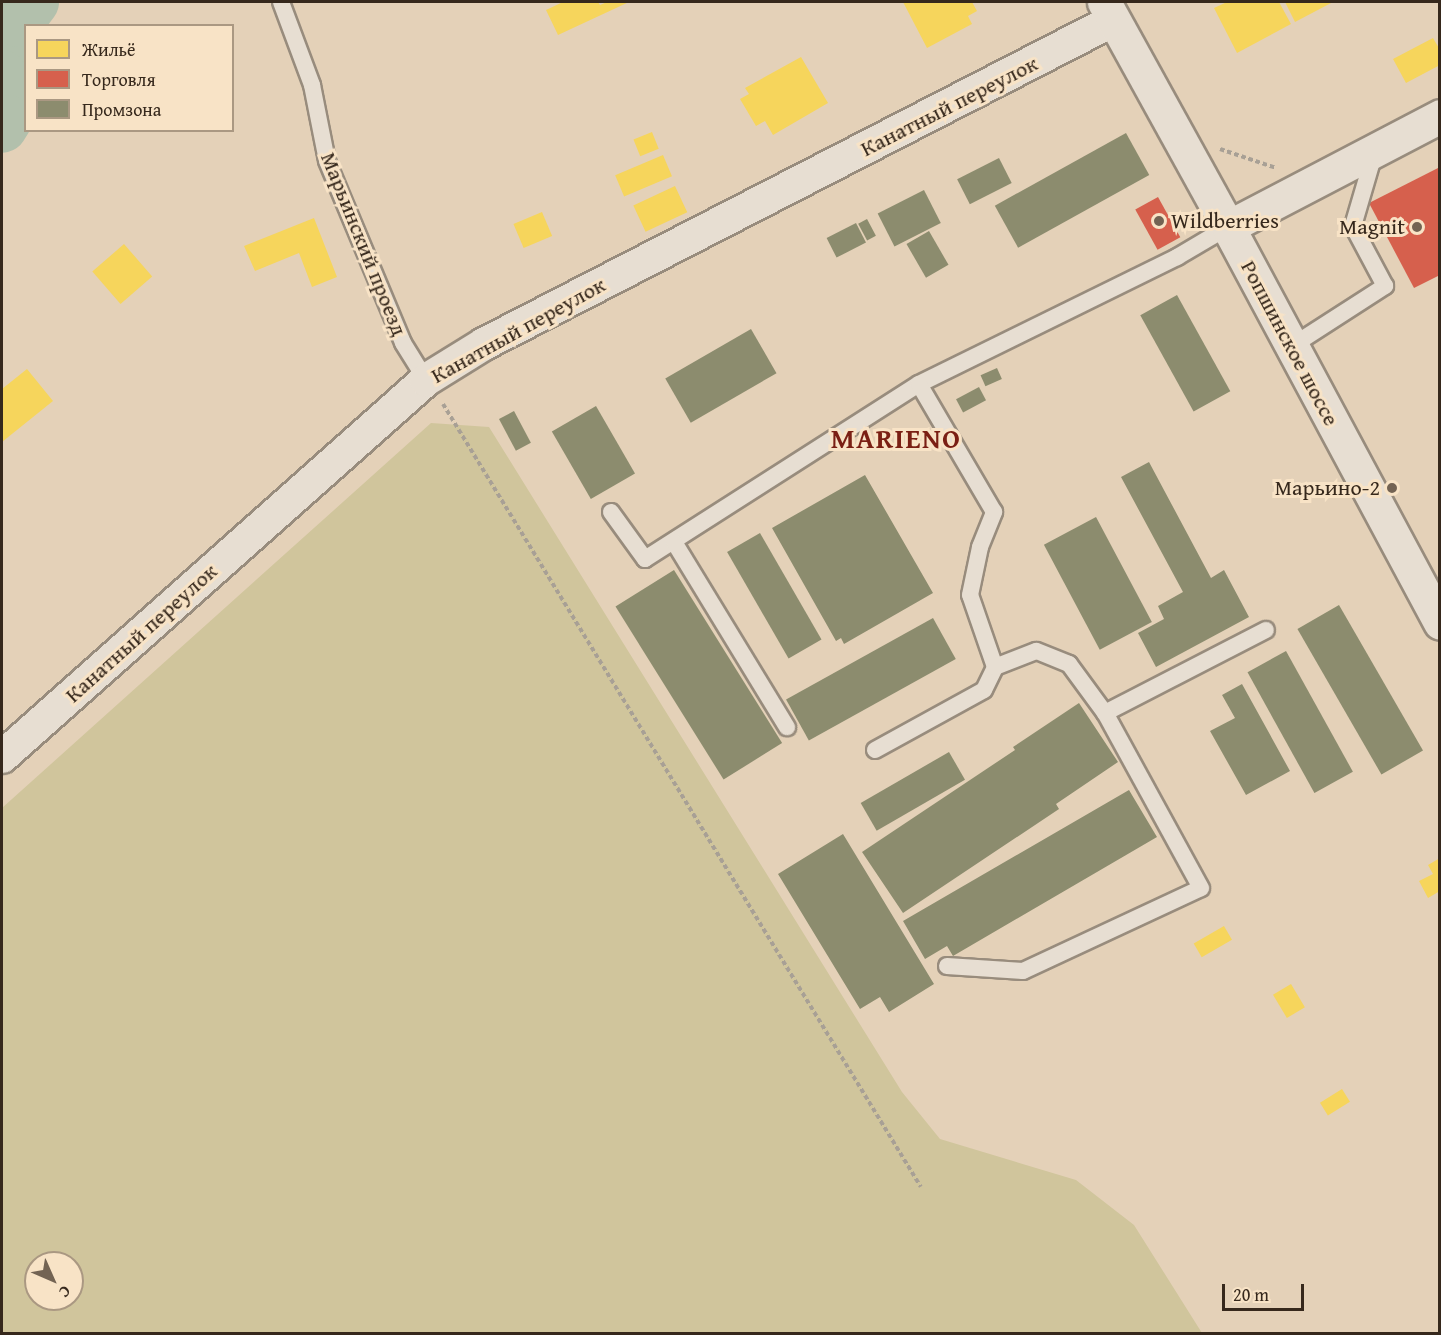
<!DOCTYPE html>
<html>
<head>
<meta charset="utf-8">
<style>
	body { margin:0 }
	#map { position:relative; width:1441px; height:1335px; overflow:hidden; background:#e4d1b8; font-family:"Gentium Book Plus",serif }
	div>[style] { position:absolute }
	.green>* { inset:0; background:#d0c59c }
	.homes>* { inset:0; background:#f6d55c; transform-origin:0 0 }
	.shops>* { inset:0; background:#d6604d; transform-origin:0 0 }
	.industry>* { inset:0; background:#8c8c6e; transform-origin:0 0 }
	.river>* { height:50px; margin:-25px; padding:0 25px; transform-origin:25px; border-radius:25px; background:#b2c0ac }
	.path>* { height:4px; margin-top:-2px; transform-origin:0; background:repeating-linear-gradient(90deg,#a8a095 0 4.5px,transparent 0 7.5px) }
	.roads { filter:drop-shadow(2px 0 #988c7d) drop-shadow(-2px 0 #988c7d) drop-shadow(0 2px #988c7d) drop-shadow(0 -2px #988c7d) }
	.lane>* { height:16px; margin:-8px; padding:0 8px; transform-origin:8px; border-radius:8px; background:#e7ded2 }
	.street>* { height:32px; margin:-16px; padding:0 16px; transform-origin:16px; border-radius:16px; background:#e7ded2 }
	.secondary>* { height:33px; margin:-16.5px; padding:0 16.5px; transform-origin:16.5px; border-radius:16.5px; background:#e7ded2 }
	.dots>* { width:16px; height:16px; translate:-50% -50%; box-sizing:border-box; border:3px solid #f8e3c6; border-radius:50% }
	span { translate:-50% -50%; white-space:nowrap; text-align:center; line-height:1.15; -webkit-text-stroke:6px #f8e3c6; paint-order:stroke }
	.street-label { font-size:22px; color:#36281c }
	.poi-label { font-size:22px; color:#36281c }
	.left { translate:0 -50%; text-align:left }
	.right { translate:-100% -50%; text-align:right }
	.district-label { font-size:28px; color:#7a1f14; font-weight:700; letter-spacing:1.5px }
	.frame { position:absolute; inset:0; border:3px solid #36281c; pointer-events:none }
	.legend { position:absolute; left:24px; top:24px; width:210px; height:108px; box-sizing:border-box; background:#f8e3c6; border:2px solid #aa9882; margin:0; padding:8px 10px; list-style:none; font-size:18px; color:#36281c }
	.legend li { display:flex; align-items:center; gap:12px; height:30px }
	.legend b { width:30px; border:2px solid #aa9882 }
	.north { position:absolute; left:24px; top:1251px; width:60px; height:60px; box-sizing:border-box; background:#f8e3c6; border:2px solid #aa9882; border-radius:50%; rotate:135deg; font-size:16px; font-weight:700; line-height:24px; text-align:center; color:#36281c }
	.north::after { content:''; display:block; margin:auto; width:21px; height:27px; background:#736353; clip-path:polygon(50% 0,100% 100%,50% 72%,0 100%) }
	.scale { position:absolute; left:1222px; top:1284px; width:82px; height:27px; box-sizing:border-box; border:3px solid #36281c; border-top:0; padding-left:8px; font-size:18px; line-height:21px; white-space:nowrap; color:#36281c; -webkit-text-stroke:4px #f8e3c6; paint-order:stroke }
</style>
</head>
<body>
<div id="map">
	<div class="green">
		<i style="clip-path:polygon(evenodd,431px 423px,489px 427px,902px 1092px,940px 1139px,1076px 1180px,1134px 1225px,1202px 1333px,2px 1333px,2px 808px,431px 423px,36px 1263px,72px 1263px,72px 1299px,36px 1299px,36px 1263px)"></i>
	</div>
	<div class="homes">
		<i style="clip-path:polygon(563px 2px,598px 2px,600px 5px,607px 2px,629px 2px,558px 35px,546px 10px)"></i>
		<i style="clip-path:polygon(903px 2px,972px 2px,977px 11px,968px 16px,972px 24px,927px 48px)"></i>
		<i style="clip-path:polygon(1227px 2px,1279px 2px,1291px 24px,1237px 53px,1214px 8px)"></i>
		<i style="clip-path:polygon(1285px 2px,1333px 2px,1295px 22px)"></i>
		<i style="clip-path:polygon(1433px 38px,1440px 50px,1440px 65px,1406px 83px,1393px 59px)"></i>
		<i style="clip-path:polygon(801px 57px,828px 103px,773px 135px,765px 121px,756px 126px,740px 99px,749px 94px,745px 88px)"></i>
		<i style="left:652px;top:132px;width:18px;height:20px;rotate:68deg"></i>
		<i style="left:663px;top:155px;width:23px;height:52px;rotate:67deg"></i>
		<i style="left:675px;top:186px;width:29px;height:46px;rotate:65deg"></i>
		<i style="left:542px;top:212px;width:26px;height:31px;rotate:67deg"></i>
		<i style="clip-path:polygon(314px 218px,337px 277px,312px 287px,299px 253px,255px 271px,244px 246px)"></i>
		<i style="left:124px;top:244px;width:43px;height:42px;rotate:49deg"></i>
		<i style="clip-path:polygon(27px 369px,53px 401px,2px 442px,2px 389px)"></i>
		<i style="clip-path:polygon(1440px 858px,1440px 891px,1428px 898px,1419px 881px,1433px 874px,1428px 865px)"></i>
		<i style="left:1224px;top:926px;width:16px;height:35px;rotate:60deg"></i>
		<i style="left:1291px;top:984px;width:27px;height:21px;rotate:59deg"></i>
		<i style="left:1342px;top:1089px;width:15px;height:26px;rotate:58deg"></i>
	</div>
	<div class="shops">
		<i style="clip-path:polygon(1440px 167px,1440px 275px,1414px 288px,1369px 203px)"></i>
		<i style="left:1158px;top:197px;width:46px;height:26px;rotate:61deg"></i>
	</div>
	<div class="industry">
		<i style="left:1126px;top:133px;width:48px;height:150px;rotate:61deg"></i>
		<i style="left:999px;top:158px;width:28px;height:47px;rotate:63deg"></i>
		<i style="left:924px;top:190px;width:37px;height:52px;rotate:63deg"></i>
		<i style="left:867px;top:219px;width:19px;height:10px;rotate:62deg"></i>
		<i style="left:856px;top:223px;width:22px;height:33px;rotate:63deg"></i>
		<i style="left:929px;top:231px;width:39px;height:26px;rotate:60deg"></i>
		<i style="left:1177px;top:295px;width:110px;height:42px;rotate:61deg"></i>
		<i style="left:751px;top:329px;width:51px;height:99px;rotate:60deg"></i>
		<i style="left:997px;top:368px;width:12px;height:18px;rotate:66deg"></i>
		<i style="left:979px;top:387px;width:15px;height:26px;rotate:62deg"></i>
		<i style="left:596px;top:406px;width:78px;height:51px;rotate:60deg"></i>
		<i style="left:514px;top:411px;width:36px;height:17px;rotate:62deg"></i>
		<i style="clip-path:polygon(1149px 462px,1211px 578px,1224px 570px,1249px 617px,1156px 667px,1138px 633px,1164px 619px,1158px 606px,1183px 592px,1121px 477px)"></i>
		<i style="clip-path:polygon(865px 475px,933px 593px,844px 644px,841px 638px,836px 641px,772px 528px)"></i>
		<i style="left:1096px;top:517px;width:119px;height:59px;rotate:62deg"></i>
		<i style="left:760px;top:533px;width:123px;height:38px;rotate:60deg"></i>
		<i style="left:674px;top:570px;width:204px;height:69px;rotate:58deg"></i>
		<i style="left:1339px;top:605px;width:168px;height:48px;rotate:60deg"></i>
		<i style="left:933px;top:618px;width:47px;height:168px;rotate:61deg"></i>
		<i style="left:1286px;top:651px;width:138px;height:44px;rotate:61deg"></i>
		<i style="clip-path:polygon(1242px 684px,1290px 771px,1246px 795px,1210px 731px,1235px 718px,1222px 695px)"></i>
		<i style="clip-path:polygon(1079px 703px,1118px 762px,1056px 804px,1059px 809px,903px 913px,862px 852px,1015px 750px,1013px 747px)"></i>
		<i style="left:949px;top:752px;width:32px;height:102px;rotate:60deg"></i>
		<i style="clip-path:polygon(1129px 790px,1157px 837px,953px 956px,947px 946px,925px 959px,903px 921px)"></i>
		<i style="clip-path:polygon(843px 834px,934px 984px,889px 1012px,880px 997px,860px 1009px,778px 874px)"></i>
	</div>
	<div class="river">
		<i style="left:2px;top:73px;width:54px;rotate:-71.6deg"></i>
		<i style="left:19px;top:22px;width:25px;rotate:-53deg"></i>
		<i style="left:2px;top:75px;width:45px;rotate:83.7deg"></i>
		<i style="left:7px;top:120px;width:9px;rotate:122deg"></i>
	</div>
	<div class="path">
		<i style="left:1220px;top:149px;width:59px;rotate:18.7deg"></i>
		<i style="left:443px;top:404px;width:917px;rotate:58.6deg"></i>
	</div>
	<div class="roads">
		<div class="lane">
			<i style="left:281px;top:2px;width:89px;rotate:69.5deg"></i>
			<i style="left:312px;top:85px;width:77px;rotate:78.8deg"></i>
			<i style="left:327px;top:161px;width:197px;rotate:67.3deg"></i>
			<i style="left:403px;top:343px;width:44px;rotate:58.1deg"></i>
			<i style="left:1292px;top:346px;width:111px;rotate:-32.8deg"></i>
			<i style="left:1385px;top:286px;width:68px;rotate:-118.1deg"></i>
			<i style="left:1353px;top:226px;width:78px;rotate:-73.7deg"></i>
			<i style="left:611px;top:512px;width:58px;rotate:54.1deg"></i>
			<i style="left:645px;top:559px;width:325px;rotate:-32.6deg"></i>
			<i style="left:919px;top:384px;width:288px;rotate:-26.2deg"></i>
			<i style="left:1177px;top:257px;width:59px;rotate:-30.5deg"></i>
			<i style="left:674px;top:542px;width:217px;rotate:58.6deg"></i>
			<i style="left:1105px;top:713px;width:181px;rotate:-27.3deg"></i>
			<i style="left:875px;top:750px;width:124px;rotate:-28.8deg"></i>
			<i style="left:984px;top:690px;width:25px;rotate:-64deg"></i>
			<i style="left:995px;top:667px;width:76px;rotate:-109.1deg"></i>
			<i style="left:970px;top:595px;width:49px;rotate:-78.2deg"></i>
			<i style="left:980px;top:547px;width:38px;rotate:-68deg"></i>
			<i style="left:994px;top:512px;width:148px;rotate:-120.4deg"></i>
			<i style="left:947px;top:966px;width:76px;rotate:3.8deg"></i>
			<i style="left:1023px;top:971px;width:196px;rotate:-25deg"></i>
			<i style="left:1201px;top:888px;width:200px;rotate:-118.7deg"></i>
			<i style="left:1105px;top:713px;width:61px;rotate:-126.3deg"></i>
			<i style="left:1069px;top:664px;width:35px;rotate:-158deg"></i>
			<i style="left:1036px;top:651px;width:44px;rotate:158.7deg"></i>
		</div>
		<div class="street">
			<i style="left:2px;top:757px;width:567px;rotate:-41.64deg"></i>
			<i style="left:426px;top:380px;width:68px;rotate:-31.8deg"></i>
			<i style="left:484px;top:344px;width:708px;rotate:-27.22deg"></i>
		</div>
		<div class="secondary">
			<i style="left:1104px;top:2px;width:257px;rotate:61.1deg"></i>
			<i style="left:1228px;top:227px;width:449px;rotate:61.8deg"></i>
			<i style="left:1228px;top:227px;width:239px;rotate:-27.6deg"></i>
		</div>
	</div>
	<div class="dots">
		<i style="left:1159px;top:221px;background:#736353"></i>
		<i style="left:1417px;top:227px;background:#736353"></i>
		<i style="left:1392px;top:488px;background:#736353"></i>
	</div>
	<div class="street-label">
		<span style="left:949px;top:106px;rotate:-27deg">Канатный переулок</span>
		<span style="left:364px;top:244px;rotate:68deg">Марьинский проезд</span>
		<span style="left:518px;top:330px;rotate:-29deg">Канатный переулок</span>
		<span style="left:1290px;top:343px;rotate:62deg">Ропшинское шоссе</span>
		<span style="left:141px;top:633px;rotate:-42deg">Канатный переулок</span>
	</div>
	<div class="poi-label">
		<span class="left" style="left:1171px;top:221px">Wildberries</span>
		<span class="right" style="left:1405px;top:227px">Magnit</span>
		<span class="right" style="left:1380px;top:488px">Марьино-2</span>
	</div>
	<div class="district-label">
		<span style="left:896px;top:438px">MARIENO</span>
	</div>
	<div class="frame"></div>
	<ul class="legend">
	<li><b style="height:16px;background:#f6d55c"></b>Жильё</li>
	<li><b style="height:16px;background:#d6604d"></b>Торговля</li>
	<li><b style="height:16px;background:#8c8c6e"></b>Промзона</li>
	</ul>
	<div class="north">С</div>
	<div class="scale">20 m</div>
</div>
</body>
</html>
